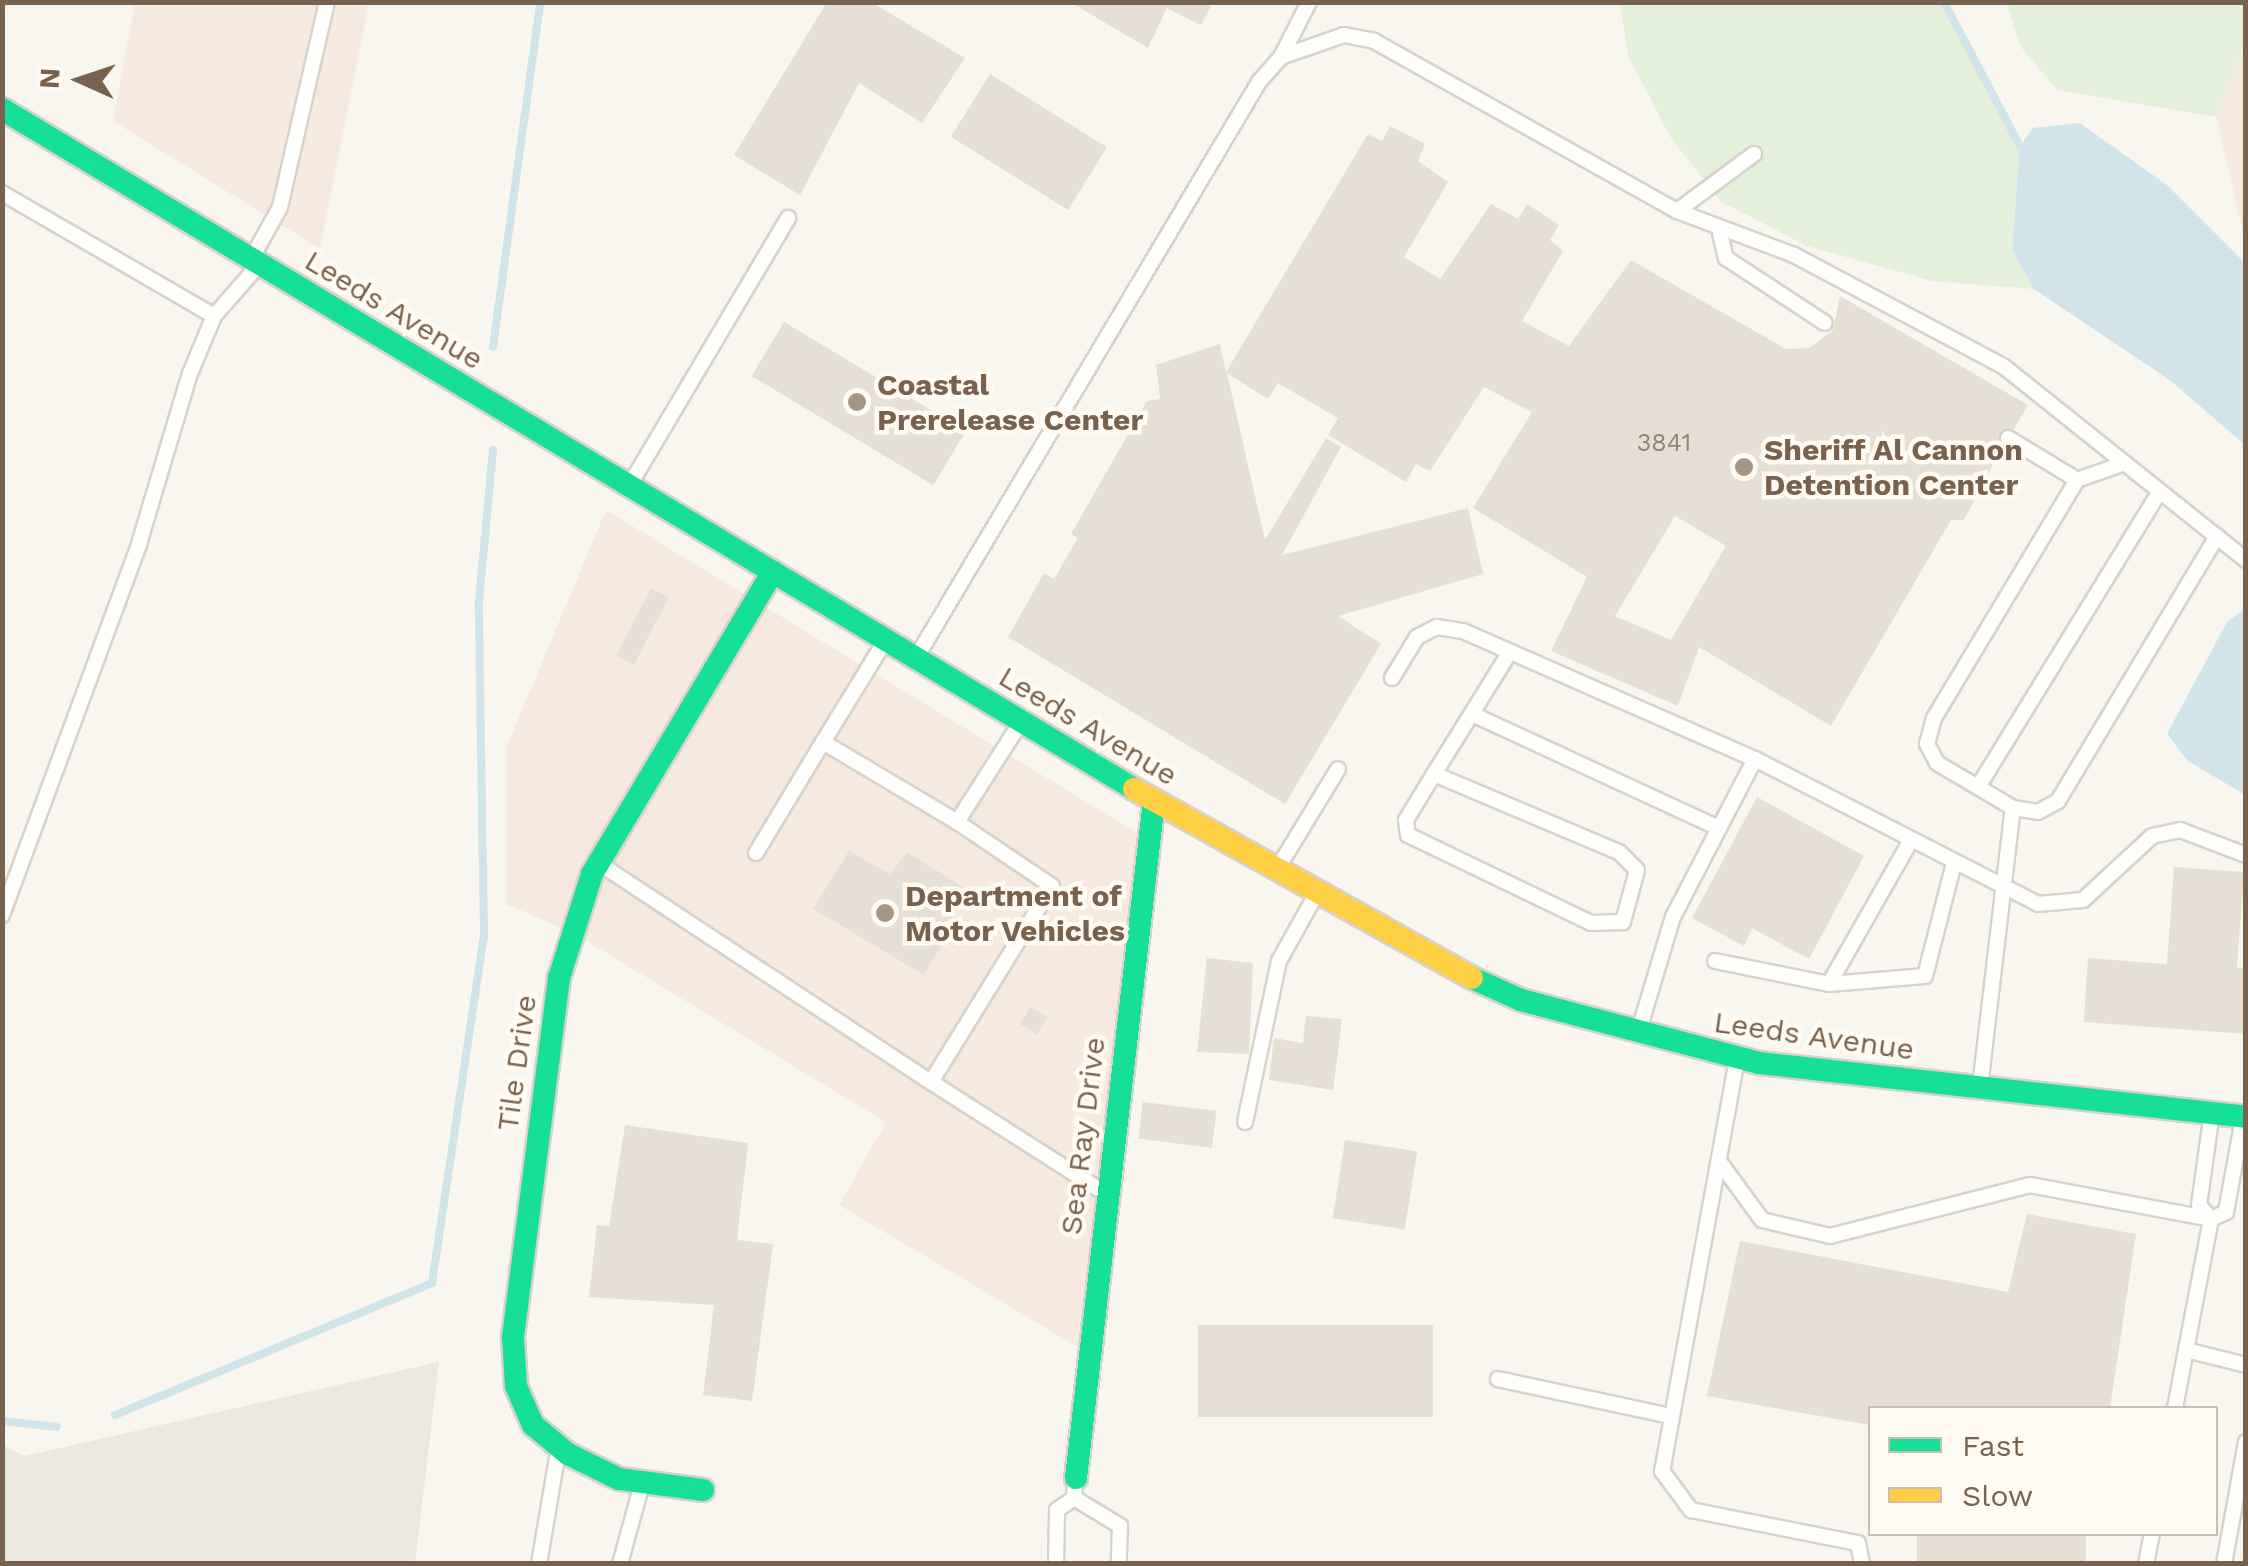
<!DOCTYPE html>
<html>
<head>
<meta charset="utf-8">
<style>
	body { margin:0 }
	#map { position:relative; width:2248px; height:1566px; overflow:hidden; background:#f9f6ef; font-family:"Work Sans",sans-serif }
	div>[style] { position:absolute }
	.commercial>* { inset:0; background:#f6eae0 }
	.industrial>* { inset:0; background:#ece7df }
	.green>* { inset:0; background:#e4f0da }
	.water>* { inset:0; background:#d0e4e9 }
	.stream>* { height:8px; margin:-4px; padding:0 4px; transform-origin:4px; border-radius:4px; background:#d0e4e9 }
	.building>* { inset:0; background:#e6dfd6; transform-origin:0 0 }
	.roads { filter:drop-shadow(2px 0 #d7d2ca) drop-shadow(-2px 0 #d7d2ca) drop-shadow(0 2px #d7d2ca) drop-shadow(0 -2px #d7d2ca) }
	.lane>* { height:14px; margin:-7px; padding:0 7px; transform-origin:7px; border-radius:7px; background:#fefefd }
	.fast>* { height:22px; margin:-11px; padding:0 11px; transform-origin:11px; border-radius:11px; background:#16e098 }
	.slow>* { height:22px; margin:-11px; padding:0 11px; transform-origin:11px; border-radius:11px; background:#ffcf43 }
	.dots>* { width:28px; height:28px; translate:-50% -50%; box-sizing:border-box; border:5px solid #fffbf2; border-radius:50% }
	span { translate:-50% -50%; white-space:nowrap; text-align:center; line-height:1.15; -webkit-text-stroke:9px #fffbf2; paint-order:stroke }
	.number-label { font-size:25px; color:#968372 }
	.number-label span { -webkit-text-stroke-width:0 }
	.street-label { font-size:30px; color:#79624d }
	.poi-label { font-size:30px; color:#79624d; font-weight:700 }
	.left { translate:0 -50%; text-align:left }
	.frame { position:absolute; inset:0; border:5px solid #79624d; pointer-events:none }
	.legend { position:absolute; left:1868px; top:1406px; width:350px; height:130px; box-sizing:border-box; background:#fffbf2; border:2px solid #c9beb0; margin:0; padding:12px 18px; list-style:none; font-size:30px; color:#79624d }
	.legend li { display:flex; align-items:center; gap:20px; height:50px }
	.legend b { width:50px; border:2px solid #c9beb0 }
	.north { position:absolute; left:30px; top:30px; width:100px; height:100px; -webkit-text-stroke:8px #fffbf2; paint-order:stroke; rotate:273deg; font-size:28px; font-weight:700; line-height:40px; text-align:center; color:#79624d }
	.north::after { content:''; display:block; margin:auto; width:35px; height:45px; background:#79624d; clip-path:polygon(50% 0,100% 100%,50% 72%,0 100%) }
</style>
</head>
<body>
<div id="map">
	<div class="commercial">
		<i style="clip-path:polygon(135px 3px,369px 3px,320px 249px,113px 121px)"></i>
		<i style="clip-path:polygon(2245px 44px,2245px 242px,2216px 117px)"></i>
		<i style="clip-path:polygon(606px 510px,1149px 840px,1091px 1355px,839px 1205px,886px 1122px,573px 933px,506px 904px,506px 748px)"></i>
	</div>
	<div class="industrial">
		<i style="clip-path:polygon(439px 1362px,415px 1563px,3px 1563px,3px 1445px,25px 1456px)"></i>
	</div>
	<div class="green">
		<i style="clip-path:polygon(1620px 3px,1944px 3px,2020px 146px,2012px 250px,2034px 289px,1932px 281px,1807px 246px,1720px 201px,1669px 135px,1628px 55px)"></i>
		<i style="clip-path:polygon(2007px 3px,2245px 3px,2245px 44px,2216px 117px,2057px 90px,2020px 46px)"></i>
	</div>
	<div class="water">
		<i style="clip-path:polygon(2080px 123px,2167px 185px,2245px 263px,2245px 445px,2171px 381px,2034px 289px,2012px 250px,2020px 146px,2033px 128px)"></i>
		<i style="clip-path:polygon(2245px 609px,2246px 609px,2245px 795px,2188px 761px,2167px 734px,2227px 622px)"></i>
	</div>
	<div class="stream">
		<i style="left:1944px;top:2px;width:163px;rotate:62.2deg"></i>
		<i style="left:493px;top:347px;width:348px;rotate:-82.2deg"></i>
		<i style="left:115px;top:1415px;width:343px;rotate:-22.6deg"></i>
		<i style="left:432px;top:1283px;width:350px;rotate:-81.5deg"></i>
		<i style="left:484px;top:937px;width:336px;rotate:-90.9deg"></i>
		<i style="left:479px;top:601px;width:152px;rotate:-84.7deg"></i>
		<i style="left:2px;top:1421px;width:55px;rotate:6.2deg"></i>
	</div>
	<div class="building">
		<i style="clip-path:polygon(827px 2px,871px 2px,965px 58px,922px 123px,859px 83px,800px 195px,734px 155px)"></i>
		<i style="clip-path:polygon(1070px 2px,1213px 2px,1201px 25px,1167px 8px,1148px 48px)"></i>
		<i style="left:990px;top:74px;width:138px;height:74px;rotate:32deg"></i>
		<i style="clip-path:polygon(evenodd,1390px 126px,1425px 144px,1418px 161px,1448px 182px,1404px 257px,1440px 279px,1491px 204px,1518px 219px,1527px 204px,1559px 225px,1550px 240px,1563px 251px,1522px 321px,1569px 346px,1631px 260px,1786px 349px,1809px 348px,1833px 330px,1840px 296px,2028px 405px,2014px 429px,1999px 433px,2002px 447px,1964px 520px,1951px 520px,1831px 726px,1699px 647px,1678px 706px,1551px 651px,1587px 577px,1473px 508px,1532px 412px,1484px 387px,1430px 471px,1416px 464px,1406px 482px,1328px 435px,1338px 418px,1278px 383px,1268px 399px,1227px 373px,1265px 540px,1326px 438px,1341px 447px,1282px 555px,1468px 508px,1483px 574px,1338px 616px,1381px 644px,1285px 804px,1008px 637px,1044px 573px,1054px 579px,1078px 538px,1071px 534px,1147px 401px,1160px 399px,1156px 365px,1220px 344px,1226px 372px,1368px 134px,1382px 141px,1390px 126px,1675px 516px,1726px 546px,1671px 640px,1615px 616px,1675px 516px)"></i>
		<i style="left:784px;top:322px;width:212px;height:63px;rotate:31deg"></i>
		<i style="left:651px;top:588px;width:20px;height:76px;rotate:27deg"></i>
		<i style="clip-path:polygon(1757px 797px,1864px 856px,1809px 959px,1752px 928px,1744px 946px,1692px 918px)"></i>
		<i style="clip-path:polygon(849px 851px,890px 874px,907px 852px,962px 886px,948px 912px,959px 917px,924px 975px,813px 909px)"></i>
		<i style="clip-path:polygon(2174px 867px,2244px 872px,2237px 968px,2246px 968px,2246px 1034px,2084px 1022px,2088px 958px,2167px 964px)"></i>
		<i style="clip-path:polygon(1207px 958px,1253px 963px,1249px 1054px,1197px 1052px)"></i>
		<i style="left:1030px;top:1007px;width:20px;height:20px;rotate:30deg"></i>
		<i style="clip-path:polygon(1306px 1016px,1342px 1019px,1333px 1090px,1269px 1080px,1274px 1038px,1303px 1043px)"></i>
		<i style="left:1143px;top:1102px;width:74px;height:37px;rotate:7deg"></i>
		<i style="clip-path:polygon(625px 1125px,748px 1143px,737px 1240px,773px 1244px,752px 1401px,703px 1395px,714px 1305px,589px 1297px,597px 1225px,609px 1226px)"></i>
		<i style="left:1345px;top:1140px;width:73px;height:79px;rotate:9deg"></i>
		<i style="clip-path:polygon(2027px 1214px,2136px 1234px,2110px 1408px,1870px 1408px,1870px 1425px,1707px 1396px,1740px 1241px,2008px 1292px)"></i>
		<i style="left:1433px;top:1325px;width:92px;height:235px;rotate:90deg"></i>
		<i style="left:1917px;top:1534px;width:169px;height:31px"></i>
	</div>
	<div class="roads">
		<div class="lane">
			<i style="left:1281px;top:57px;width:62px;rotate:-63deg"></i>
			<i style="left:2px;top:193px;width:245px;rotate:30.1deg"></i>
			<i style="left:1677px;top:211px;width:96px;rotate:-36.5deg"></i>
			<i style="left:1720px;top:233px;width:26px;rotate:77deg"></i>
			<i style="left:1726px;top:258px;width:118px;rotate:33.3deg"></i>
			<i style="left:254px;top:254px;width:54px;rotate:-61deg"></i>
			<i style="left:280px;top:207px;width:210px;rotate:-77.1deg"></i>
			<i style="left:2008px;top:438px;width:81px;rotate:31.3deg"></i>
			<i style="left:2125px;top:463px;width:51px;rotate:160.5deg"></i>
			<i style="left:2077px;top:480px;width:278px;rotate:121deg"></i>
			<i style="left:1934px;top:718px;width:27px;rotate:105deg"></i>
			<i style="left:1927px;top:744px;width:21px;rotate:62deg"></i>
			<i style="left:1937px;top:763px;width:88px;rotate:30.6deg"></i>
			<i style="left:2013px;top:808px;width:25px;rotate:9deg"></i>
			<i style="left:2038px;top:812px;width:23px;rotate:-29deg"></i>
			<i style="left:2058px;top:801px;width:309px;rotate:-59deg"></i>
			<i style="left:632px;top:481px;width:306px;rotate:-59.3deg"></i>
			<i style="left:885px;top:641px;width:119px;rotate:121.5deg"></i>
			<i style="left:823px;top:742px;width:156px;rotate:30.8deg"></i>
			<i style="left:919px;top:653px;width:665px;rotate:-59.23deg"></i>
			<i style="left:1259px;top:82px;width:33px;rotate:-49deg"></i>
			<i style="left:1281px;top:57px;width:67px;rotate:-19.2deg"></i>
			<i style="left:1344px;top:35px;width:31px;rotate:11deg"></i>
			<i style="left:1374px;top:41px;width:347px;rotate:29.3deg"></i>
			<i style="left:1677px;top:211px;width:125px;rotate:20.6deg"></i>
			<i style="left:1794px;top:255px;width:237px;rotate:28deg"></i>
			<i style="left:2003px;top:366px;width:311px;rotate:38.6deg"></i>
			<i style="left:1392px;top:678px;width:48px;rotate:-58.6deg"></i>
			<i style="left:1417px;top:637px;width:22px;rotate:-27deg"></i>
			<i style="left:1437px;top:627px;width:26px;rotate:9deg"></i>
			<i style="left:1463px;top:631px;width:319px;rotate:23.7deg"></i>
			<i style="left:1472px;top:714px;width:272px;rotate:24.8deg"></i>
			<i style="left:1434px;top:774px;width:201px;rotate:22.9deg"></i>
			<i style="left:1619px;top:852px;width:25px;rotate:45deg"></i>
			<i style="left:1637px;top:870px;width:54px;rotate:105.1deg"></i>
			<i style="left:1623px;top:922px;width:32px;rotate:178deg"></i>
			<i style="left:1591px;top:923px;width:203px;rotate:-154.3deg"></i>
			<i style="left:1408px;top:835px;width:15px;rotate:-98deg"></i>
			<i style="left:1406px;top:820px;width:54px;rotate:-58.7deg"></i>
			<i style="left:1434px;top:774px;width:144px;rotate:-58.1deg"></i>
			<i style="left:1978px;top:787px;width:347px;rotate:-58.4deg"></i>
			<i style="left:756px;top:853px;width:130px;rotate:-58.9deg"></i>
			<i style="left:603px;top:866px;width:393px;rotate:33.4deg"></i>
			<i style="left:931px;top:1082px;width:230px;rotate:-58.3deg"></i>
			<i style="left:1052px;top:886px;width:115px;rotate:-146deg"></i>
			<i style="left:957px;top:822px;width:119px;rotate:-57.4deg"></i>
			<i style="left:1276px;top:871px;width:119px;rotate:-58.7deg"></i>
			<i style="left:2px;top:915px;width:395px;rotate:-69.7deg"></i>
			<i style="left:139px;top:544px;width:175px;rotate:-73.4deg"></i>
			<i style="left:189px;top:376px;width:65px;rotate:-67.4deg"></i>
			<i style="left:214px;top:316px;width:64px;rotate:-48.8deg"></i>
			<i style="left:1715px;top:961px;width:116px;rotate:11.4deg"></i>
			<i style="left:1829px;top:984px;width:96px;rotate:-4.8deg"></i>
			<i style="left:1925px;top:976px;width:117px;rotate:-75.6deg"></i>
			<i style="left:1829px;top:984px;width:166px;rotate:-60.3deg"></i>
			<i style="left:1639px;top:1030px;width:118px;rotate:-73.3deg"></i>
			<i style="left:1673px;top:917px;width:178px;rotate:-62.6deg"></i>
			<i style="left:1755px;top:759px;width:318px;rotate:27.1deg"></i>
			<i style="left:2038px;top:904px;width:45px;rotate:-5.1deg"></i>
			<i style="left:2083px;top:900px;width:94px;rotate:-42.8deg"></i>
			<i style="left:2152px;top:836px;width:29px;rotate:-12deg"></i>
			<i style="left:2180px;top:830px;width:71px;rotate:20.7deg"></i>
			<i style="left:1737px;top:1059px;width:419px;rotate:100.3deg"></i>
			<i style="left:1662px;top:1471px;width:49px;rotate:53.4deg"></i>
			<i style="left:1691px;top:1510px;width:170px;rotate:11.2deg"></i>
			<i style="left:1858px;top:1543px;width:21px;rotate:79deg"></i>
			<i style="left:931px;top:1082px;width:204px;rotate:32.6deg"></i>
			<i style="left:1980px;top:1087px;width:281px;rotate:-83.3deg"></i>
			<i style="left:2211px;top:1119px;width:87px;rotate:97.9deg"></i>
			<i style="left:2199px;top:1205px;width:18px;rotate:49deg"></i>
			<i style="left:2211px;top:1219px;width:17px;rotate:-25deg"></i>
			<i style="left:2226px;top:1212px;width:96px;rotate:-79.7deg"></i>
			<i style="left:1245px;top:1122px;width:165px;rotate:-78.1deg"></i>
			<i style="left:1279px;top:961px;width:70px;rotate:-60.9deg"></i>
			<i style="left:1721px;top:1164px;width:69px;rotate:53.8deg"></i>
			<i style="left:1762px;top:1220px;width:70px;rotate:13.2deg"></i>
			<i style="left:1830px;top:1236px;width:206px;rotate:-14.3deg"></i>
			<i style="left:2030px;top:1185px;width:184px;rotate:10.6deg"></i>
			<i style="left:2211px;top:1219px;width:133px;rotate:100.8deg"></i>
			<i style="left:2186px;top:1350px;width:62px;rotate:14deg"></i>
			<i style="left:1498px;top:1379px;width:176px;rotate:12.1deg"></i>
			<i style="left:2175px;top:1408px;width:59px;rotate:-79.3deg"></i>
			<i style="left:1075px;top:1479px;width:19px;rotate:93deg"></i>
			<i style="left:1074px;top:1498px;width:54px;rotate:31.3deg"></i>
			<i style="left:1120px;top:1526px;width:38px;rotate:92deg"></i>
			<i style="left:539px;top:1564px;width:114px;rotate:-80.4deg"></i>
			<i style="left:620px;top:1564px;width:80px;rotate:-74.7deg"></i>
			<i style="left:1056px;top:1564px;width:54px;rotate:-88.9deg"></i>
			<i style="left:1057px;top:1510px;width:21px;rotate:-35deg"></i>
			<i style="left:2146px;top:1564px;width:31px;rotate:-79deg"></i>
			<i style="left:2224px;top:1564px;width:124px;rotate:-79.8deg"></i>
		</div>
		<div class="fast">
			<i style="left:2px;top:109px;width:1321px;rotate:30.99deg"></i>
			<i style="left:1472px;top:978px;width:54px;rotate:24.2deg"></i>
			<i style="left:1521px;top:1000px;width:246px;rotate:14.8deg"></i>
			<i style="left:1759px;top:1063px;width:490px;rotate:6.3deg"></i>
			<i style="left:1076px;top:1478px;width:681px;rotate:-83.43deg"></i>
			<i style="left:703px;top:1490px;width:85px;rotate:-172.5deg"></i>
			<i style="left:619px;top:1479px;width:57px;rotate:-153.9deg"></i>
			<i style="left:568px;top:1454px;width:45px;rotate:-140.4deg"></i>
			<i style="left:533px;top:1425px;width:43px;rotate:-113.6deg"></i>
			<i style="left:516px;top:1386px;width:49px;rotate:-93.5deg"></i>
			<i style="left:513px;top:1337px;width:362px;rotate:-82.7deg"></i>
			<i style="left:559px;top:978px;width:109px;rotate:-72.4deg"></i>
			<i style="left:592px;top:874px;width:352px;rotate:-59.1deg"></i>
		</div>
		<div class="slow">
			<i style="left:1134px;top:789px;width:387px;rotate:29.2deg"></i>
		</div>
	</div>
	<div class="dots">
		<i style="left:857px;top:402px;background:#a69686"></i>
		<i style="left:1744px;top:467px;background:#a69686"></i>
		<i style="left:885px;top:913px;background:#a69686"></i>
	</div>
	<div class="number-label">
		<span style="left:1664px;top:443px">3841</span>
	</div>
	<div class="street-label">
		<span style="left:394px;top:310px;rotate:31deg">Leeds Avenue</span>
		<span style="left:1088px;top:726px;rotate:31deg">Leeds Avenue</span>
		<span style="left:1814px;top:1036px;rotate:8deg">Leeds Avenue</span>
		<span style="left:517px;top:1063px;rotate:-82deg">Tile Drive</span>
		<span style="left:1083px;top:1136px;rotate:-83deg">Sea Ray Drive</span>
	</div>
	<div class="poi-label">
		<span class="left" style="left:877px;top:402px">Coastal<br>Prerelease Center</span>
		<span class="left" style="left:1764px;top:467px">Sheriff Al Cannon<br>Detention Center</span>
		<span class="left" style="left:905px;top:913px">Department of<br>Motor Vehicles</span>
	</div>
	<div class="frame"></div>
	<ul class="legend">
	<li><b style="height:12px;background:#16e098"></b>Fast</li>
	<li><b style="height:12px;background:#ffcf43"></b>Slow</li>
	</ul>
	<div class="north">N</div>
</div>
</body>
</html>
